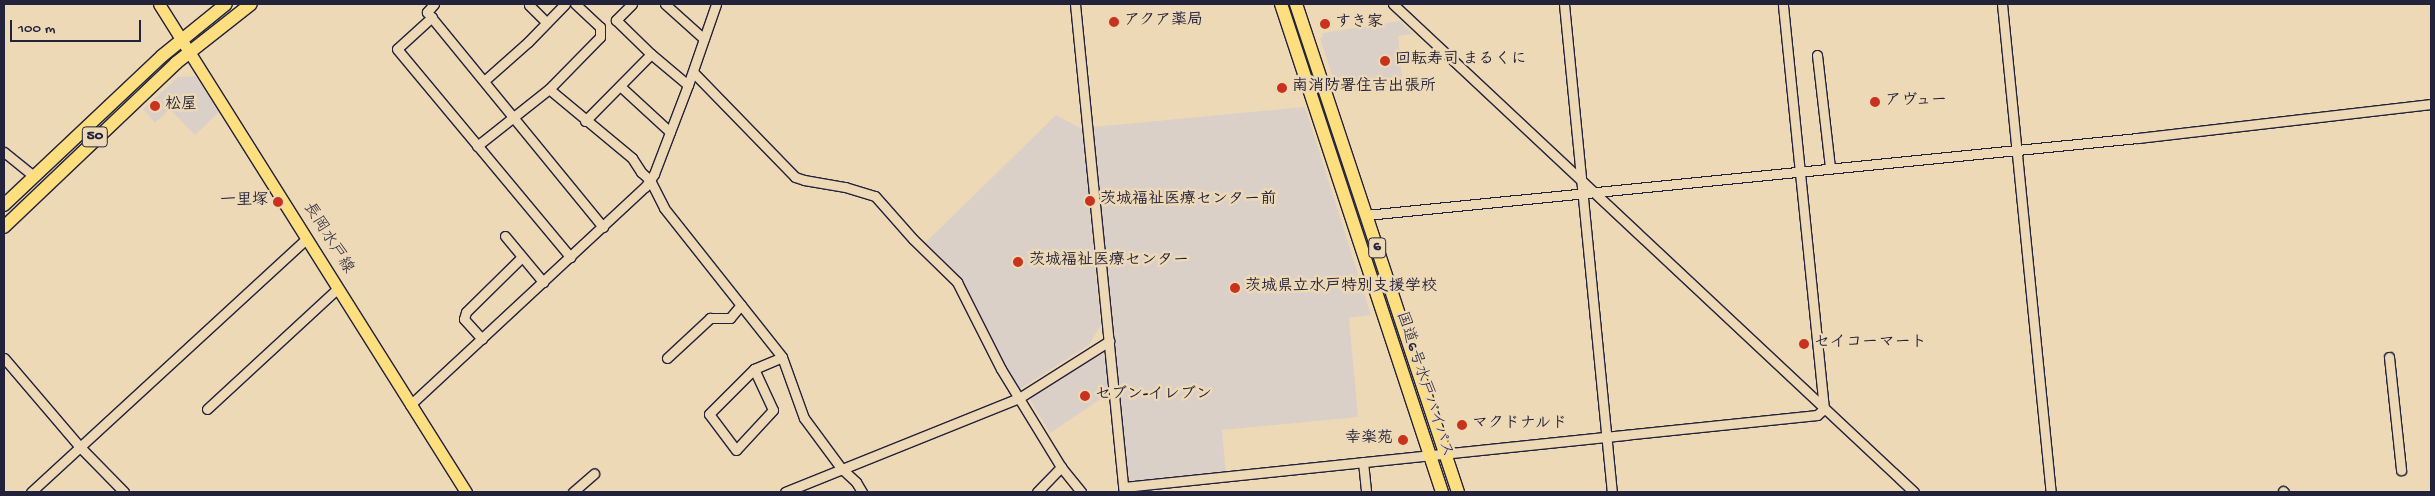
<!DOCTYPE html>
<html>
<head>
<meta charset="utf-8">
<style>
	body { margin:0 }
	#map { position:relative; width:2435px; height:496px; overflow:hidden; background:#eed9b7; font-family:"Gochi Hand","Klee One",sans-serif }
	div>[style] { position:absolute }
	.built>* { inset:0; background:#dbd0c7 }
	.roads { filter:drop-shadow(1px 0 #22223b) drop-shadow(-1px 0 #22223b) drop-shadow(0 1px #22223b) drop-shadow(0 -1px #22223b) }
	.minor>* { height:9px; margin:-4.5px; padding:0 4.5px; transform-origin:4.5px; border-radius:4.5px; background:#eed9b7 }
	.major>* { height:11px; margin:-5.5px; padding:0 5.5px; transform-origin:5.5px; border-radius:5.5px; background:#fddf80 }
	.highway>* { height:12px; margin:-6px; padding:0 6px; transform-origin:6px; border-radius:6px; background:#fddf80 }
	.dots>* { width:14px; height:14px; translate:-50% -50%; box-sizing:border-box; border:2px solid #eed9b7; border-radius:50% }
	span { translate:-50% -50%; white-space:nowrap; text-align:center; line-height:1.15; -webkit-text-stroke:5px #eed9b7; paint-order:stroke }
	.shield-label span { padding:1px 4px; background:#eed9b7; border:1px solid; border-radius:4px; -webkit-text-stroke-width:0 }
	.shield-label { font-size:15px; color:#22223b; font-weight:700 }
	.poi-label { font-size:16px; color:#22223b; font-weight:700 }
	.left { translate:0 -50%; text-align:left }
	.right { translate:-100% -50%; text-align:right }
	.street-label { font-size:16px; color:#22223b }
	.frame { position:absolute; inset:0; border:5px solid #22223b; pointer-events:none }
	.scale { position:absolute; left:10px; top:20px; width:131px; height:22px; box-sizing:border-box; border:2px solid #22223b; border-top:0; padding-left:6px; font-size:15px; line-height:18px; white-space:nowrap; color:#22223b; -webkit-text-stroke:4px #eed9b7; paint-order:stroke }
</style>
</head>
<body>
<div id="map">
	<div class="built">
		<i style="clip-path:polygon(1400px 21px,1413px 34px,1398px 36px,1403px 85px,1345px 92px,1343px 85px,1336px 87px,1320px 38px,1323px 37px,1323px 33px)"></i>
		<i style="clip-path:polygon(195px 76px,220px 111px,195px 135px,170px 109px,155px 123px,143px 109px,178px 77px)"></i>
		<i style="clip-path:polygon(1305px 107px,1371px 315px,1349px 318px,1358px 417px,1222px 430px,1226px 474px,1133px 483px,1128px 480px,1093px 127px)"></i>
		<i style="clip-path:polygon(1056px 115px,1082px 129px,1101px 325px,1089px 345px,1018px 390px,959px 279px,923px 245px)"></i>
		<i style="clip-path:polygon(1097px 353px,1108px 357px,1110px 393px,1050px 433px,1029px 398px)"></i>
	</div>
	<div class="roads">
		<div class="minor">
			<i style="left:434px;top:4px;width:11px;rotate:131deg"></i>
			<i style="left:427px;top:12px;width:278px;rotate:50.7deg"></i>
			<i style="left:530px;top:4px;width:1px;rotate:135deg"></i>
			<i style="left:529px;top:5px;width:25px;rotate:45deg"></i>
			<i style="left:632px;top:4px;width:23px;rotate:135deg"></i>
			<i style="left:616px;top:20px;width:49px;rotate:44.2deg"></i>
			<i style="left:651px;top:54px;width:48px;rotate:40deg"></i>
			<i style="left:665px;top:4px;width:52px;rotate:41.9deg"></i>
			<i style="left:1075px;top:4px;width:490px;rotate:84.3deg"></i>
			<i style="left:1393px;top:4px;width:714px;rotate:43.13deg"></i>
			<i style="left:1564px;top:4px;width:490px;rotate:84.4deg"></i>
			<i style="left:2002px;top:4px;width:490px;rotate:84.3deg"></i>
			<i style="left:432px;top:17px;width:47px;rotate:137.6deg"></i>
			<i style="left:397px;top:49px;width:271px;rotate:50.2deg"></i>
			<i style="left:1817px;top:55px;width:114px;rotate:83.4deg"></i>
			<i style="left:693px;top:72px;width:146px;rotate:45.8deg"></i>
			<i style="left:795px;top:177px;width:9px;rotate:18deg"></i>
			<i style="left:804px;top:180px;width:42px;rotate:9.7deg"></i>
			<i style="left:845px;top:187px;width:31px;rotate:17deg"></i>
			<i style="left:875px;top:196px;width:57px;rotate:48.5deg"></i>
			<i style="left:913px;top:239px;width:62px;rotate:44.3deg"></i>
			<i style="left:957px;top:282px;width:97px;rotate:63.2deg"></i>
			<i style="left:1001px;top:369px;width:115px;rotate:58.5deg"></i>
			<i style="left:1061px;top:467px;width:32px;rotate:51deg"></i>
			<i style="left:484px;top:81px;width:59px;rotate:-41.6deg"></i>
			<i style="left:528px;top:42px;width:53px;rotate:-45.8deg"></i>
			<i style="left:620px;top:86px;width:68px;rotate:42.6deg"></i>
			<i style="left:549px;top:89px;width:108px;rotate:39.7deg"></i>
			<i style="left:632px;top:158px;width:17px;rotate:57deg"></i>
			<i style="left:641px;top:172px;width:12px;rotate:42deg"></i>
			<i style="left:650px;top:180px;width:31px;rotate:63deg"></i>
			<i style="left:664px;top:208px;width:190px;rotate:51.6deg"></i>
			<i style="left:782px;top:357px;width:65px;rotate:70.2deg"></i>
			<i style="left:804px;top:418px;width:62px;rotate:53.5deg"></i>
			<i style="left:841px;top:468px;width:21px;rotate:43deg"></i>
			<i style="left:856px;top:482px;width:12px;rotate:59deg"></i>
			<i style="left:585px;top:121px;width:94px;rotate:-45.4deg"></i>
			<i style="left:477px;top:146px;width:92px;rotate:-38.4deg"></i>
			<i style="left:549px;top:89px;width:73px;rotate:-45.6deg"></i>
			<i style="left:600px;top:37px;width:10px;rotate:-90deg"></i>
			<i style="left:600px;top:27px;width:34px;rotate:-137deg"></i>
			<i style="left:4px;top:152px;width:38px;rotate:39deg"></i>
			<i style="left:1366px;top:215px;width:776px;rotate:-5.7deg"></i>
			<i style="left:2138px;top:138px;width:295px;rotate:-6.6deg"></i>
			<i style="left:505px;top:236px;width:60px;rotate:50.4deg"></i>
			<i style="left:482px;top:339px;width:27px;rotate:-132deg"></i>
			<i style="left:464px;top:319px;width:7px;rotate:-74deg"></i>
			<i style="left:466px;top:312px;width:78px;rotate:-44.5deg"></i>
			<i style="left:2389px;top:357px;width:114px;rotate:83.9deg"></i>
			<i style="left:4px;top:358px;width:117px;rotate:49.5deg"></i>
			<i style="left:80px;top:447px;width:63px;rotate:45.6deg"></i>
			<i style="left:667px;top:358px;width:59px;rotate:-42.9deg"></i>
			<i style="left:710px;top:318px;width:20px"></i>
			<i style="left:730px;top:318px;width:17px;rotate:-50deg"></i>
			<i style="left:754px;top:369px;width:45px;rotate:65.1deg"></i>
			<i style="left:773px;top:410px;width:54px;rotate:132.8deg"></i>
			<i style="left:736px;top:450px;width:45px;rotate:-126.9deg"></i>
			<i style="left:709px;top:414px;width:64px;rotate:-45deg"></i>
			<i style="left:754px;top:369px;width:30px;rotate:-23deg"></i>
			<i style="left:410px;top:405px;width:321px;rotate:-42.9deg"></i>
			<i style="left:645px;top:187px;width:16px;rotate:-55deg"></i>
			<i style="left:654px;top:174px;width:95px;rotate:-69.1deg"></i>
			<i style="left:688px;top:85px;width:86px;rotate:-70.9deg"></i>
			<i style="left:207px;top:409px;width:178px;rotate:-42.7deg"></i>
			<i style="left:1363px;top:462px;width:30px;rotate:84deg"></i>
			<i style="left:1124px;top:487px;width:697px;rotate:-5.93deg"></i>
			<i style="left:1817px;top:415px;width:9px;rotate:-41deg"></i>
			<i style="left:1824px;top:409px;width:407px;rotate:-95.8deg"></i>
			<i style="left:2283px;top:491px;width:1px;rotate:45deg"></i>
			<i style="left:31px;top:492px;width:375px;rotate:-42.6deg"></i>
			<i style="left:573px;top:492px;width:28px;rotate:-41deg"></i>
			<i style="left:785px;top:492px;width:252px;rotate:-21.9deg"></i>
			<i style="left:1019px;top:398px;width:107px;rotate:-32.3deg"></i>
			<i style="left:1037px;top:492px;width:35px;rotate:-46deg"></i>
		</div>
		<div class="major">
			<i style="left:159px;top:4px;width:577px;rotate:57.83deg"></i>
		</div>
		<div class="highway">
			<i style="left:1281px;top:4px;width:514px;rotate:71.74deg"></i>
			<i style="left:1296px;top:4px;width:514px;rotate:71.64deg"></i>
			<i style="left:4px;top:205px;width:217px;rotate:-43.3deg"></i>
			<i style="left:162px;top:56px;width:82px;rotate:-39.1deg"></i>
			<i style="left:4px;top:227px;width:238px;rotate:-43.6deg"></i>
			<i style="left:176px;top:63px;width:95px;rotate:-38.2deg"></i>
		</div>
	</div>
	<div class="dots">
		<i style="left:1114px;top:22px;background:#c8321e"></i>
		<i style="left:1325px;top:24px;background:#c8321e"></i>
		<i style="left:1385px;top:61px;background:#c8321e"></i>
		<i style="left:1282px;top:88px;background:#c8321e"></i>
		<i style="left:1875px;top:102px;background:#c8321e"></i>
		<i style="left:155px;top:106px;background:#c8321e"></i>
		<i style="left:1090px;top:201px;background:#c8321e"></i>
		<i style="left:278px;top:202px;background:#c8321e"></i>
		<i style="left:1018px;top:262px;background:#c8321e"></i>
		<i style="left:1235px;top:288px;background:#c8321e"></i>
		<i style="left:1804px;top:344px;background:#c8321e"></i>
		<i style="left:1085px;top:396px;background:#c8321e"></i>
		<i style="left:1462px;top:425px;background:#c8321e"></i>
		<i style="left:1403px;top:440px;background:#c8321e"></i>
	</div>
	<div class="shield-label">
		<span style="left:95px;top:137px">50</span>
		<span style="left:1377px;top:248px">6</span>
	</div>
	<div class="poi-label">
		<span class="left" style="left:1124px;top:22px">アクア薬局</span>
		<span class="left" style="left:1335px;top:24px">すき家</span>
		<span class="left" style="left:1395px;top:61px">回転寿司 まるくに</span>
		<span class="left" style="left:1292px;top:88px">南消防署住吉出張所</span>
		<span class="left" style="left:1885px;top:102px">アヴュー</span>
		<span class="left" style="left:165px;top:106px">松屋</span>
		<span class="left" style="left:1100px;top:201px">茨城福祉医療センター前</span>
		<span class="right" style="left:268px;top:202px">一里塚</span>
		<span class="left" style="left:1029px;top:262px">茨城福祉医療センター</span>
		<span class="left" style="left:1245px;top:288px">茨城県立水戸特別支援学校</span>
		<span class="left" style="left:1814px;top:344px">セイコーマート</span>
		<span class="left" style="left:1095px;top:396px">セブン-イレブン</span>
		<span class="left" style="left:1472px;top:425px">マクドナルド</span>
		<span class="right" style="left:1393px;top:440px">幸楽苑</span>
	</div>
	<div class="street-label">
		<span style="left:327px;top:239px;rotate:58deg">長岡水戸線</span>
		<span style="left:1423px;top:385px;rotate:72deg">国道6号水戸バイパス</span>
	</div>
	<div class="frame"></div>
	<div class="scale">100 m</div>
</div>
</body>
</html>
